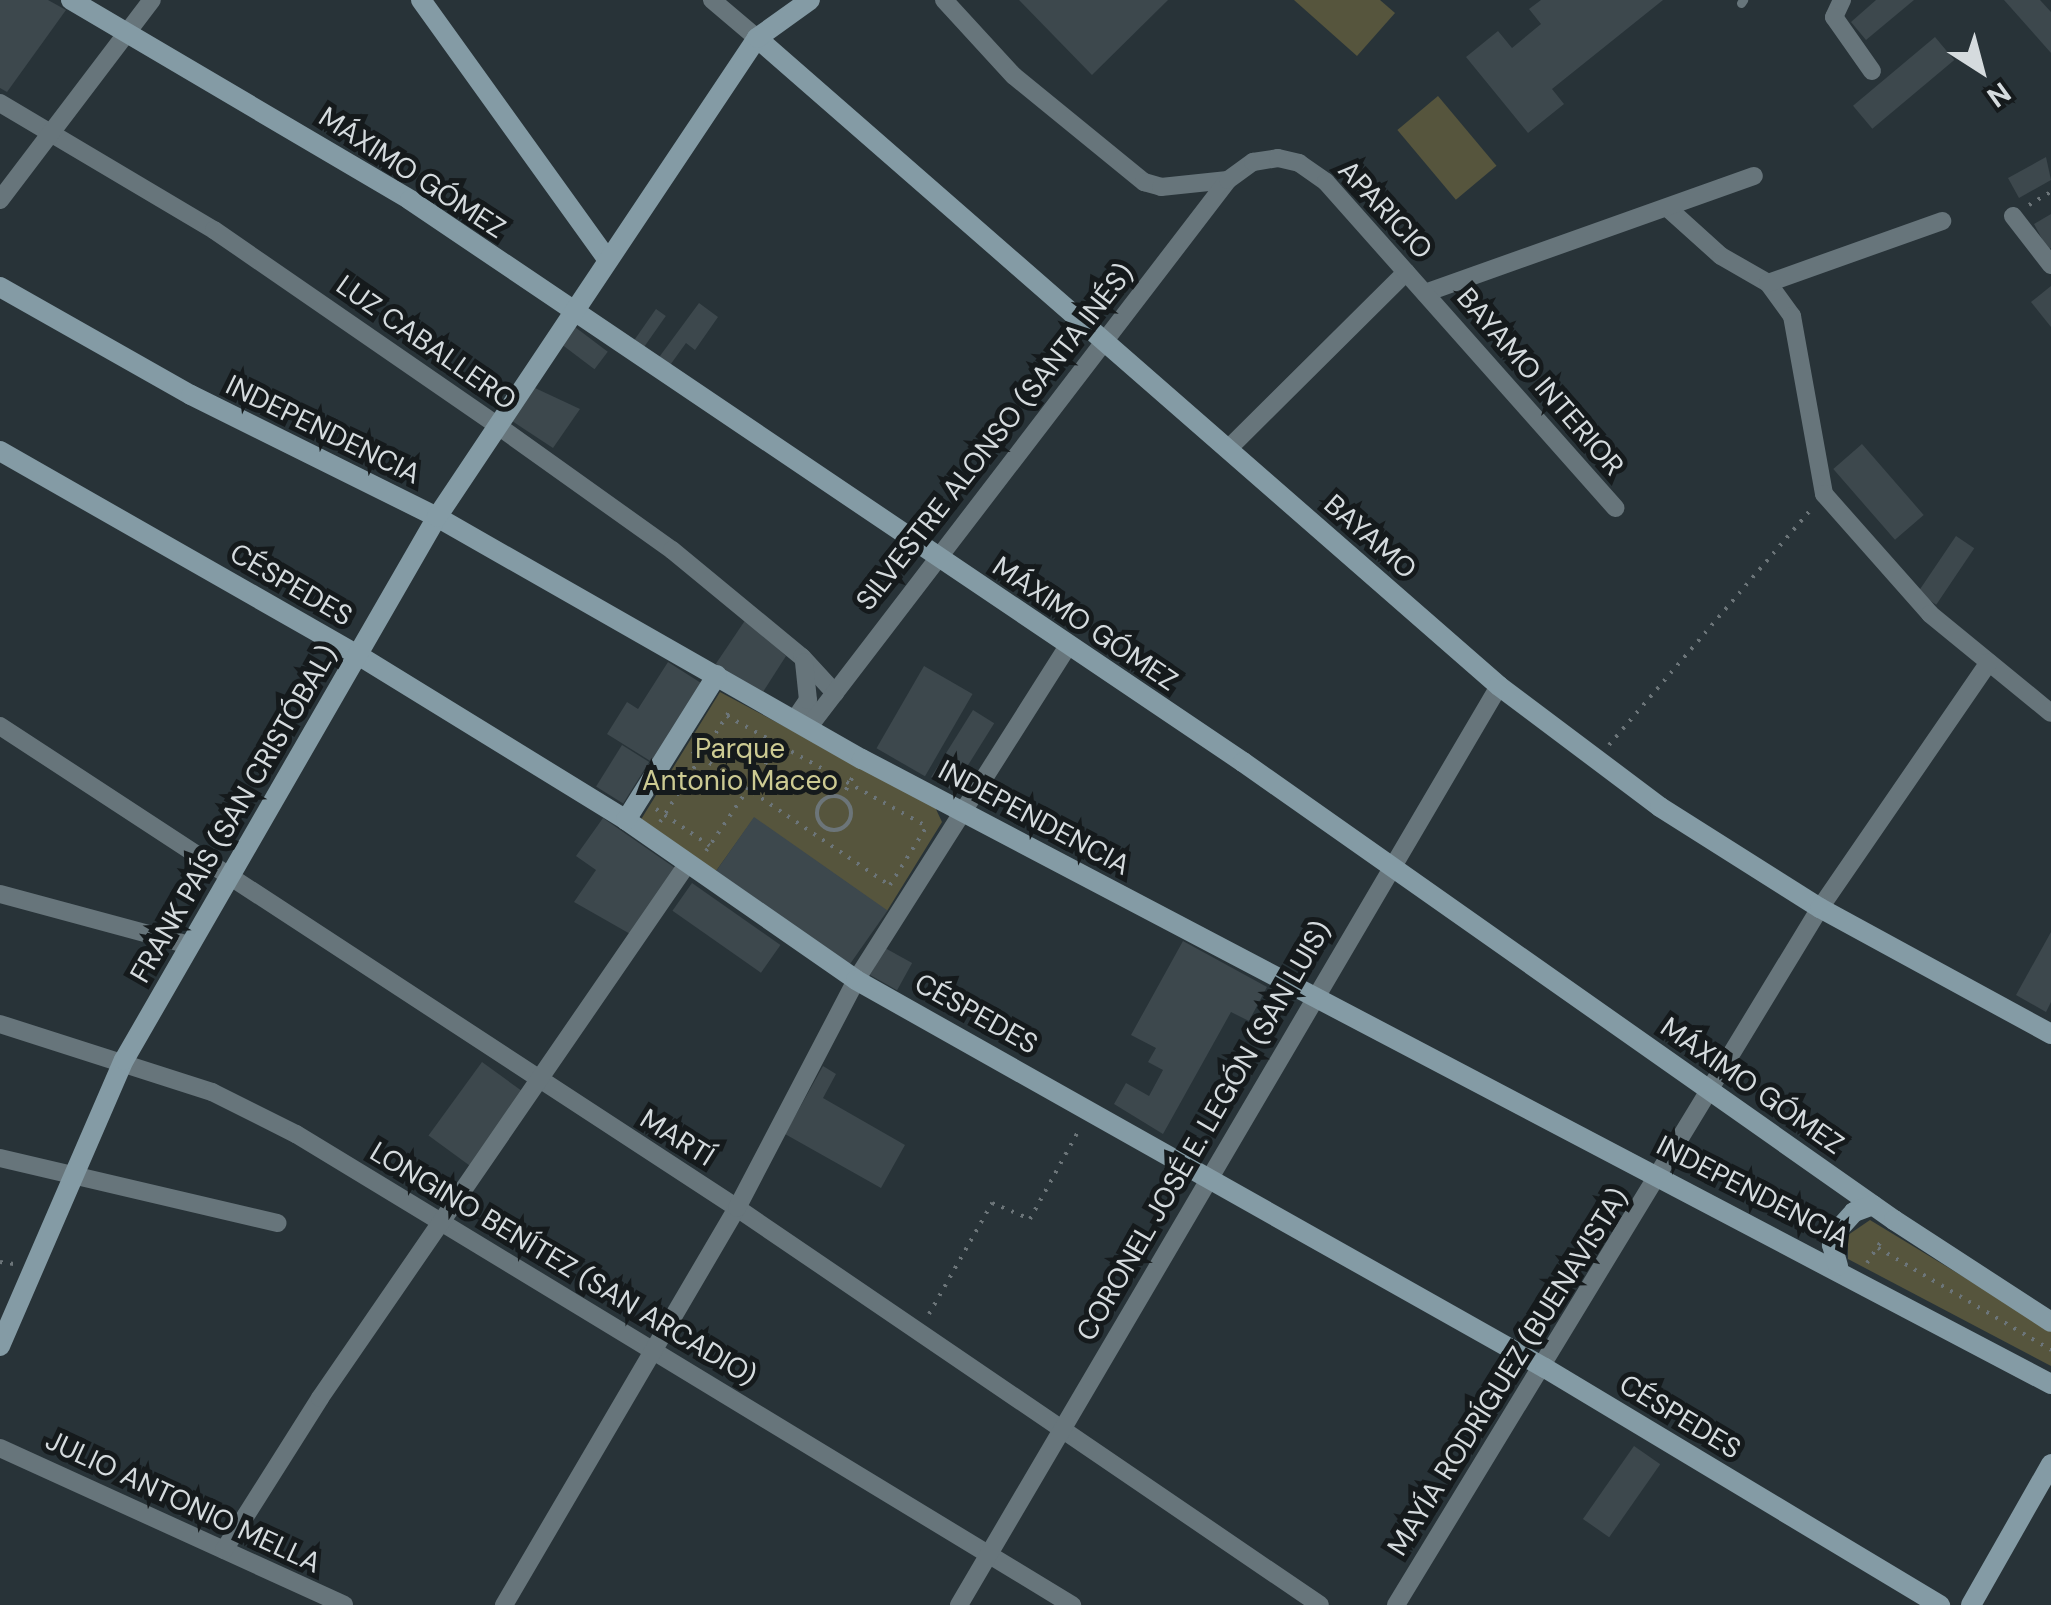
<!DOCTYPE html>
<html>
<head>
<meta charset="utf-8">
<style>
	body { margin:0 }
	#map { position:relative; width:2051px; height:1605px; overflow:hidden; background:#283338; font-family:"DM Sans",sans-serif }
	div>[style] { position:absolute }
	.green>* { inset:0; background:#56553d; transform-origin:0 0 }
	.building>* { inset:0; background:#3d484d; transform-origin:0 0 }
	.path>* { height:4px; margin-top:-2px; transform-origin:0; background:repeating-linear-gradient(90deg,#6c7579 0 2.5px,transparent 0 10.5px) }
	.path>.ring { margin:-2px; padding:0; box-sizing:content-box; background:none; border:4px solid #6c7579; border-radius:50% }
	.lane>* { height:9px; margin:-4.5px; padding:0 4.5px; transform-origin:4.5px; border-radius:4.5px; background:#67757b }
	.street>* { height:18px; margin:-9px; padding:0 9px; transform-origin:9px; border-radius:9px; background:#67757b }
	.secondary>* { height:20px; margin:-10px; padding:0 10px; transform-origin:10px; border-radius:10px; background:#849ba5 }
	span { translate:-50% -50%; white-space:nowrap; text-align:center; line-height:1.15; -webkit-text-stroke:10px #151a1c; paint-order:stroke }
	.street-label { font-size:28px; color:#d5dbde }
	.park-label { font-size:28px; color:#ccca92 }
	.north { position:absolute; left:1931px; top:20px; width:100px; height:100px; -webkit-text-stroke:8px #151a1c; paint-order:stroke; rotate:144deg; font-size:28px; font-weight:700; line-height:40px; text-align:center; color:#d5dbde }
	.north::after { content:''; display:block; margin:auto; width:35px; height:45px; background:#d5dbde; clip-path:polygon(50% 0,100% 100%,50% 72%,0 100%) }
</style>
</head>
<body>
<div id="map">
	<div class="green">
		<i style="clip-path:polygon(1294px 0,1380px 0,1395px 13px,1357px 56px)"></i>
		<i style="left:1438px;top:96px;width:91px;height:53px;rotate:50deg"></i>
		<i style="clip-path:polygon(720px 692px,935px 807px,942px 822px,887px 911px,754px 818px,716px 871px,640px 821px)"></i>
		<i style="clip-path:polygon(1870px 1220px,2051px 1330px,2051px 1366px,1848px 1259px,1848px 1235px)"></i>
	</div>
	<div class="building">
		<i style="clip-path:polygon(0 0,48px 0,66px 10px,7px 92px,0 88px)"></i>
		<i style="clip-path:polygon(1019px 0,1168px 0,1092px 75px)"></i>
		<i style="clip-path:polygon(1541px 0,1663px 0,1552px 89px,1564px 104px,1528px 133px,1466px 57px,1498px 31px,1512px 48px,1541px 24px,1529px 9px)"></i>
		<i style="clip-path:polygon(1876px 0,1914px 0,1866px 40px,1851px 22px)"></i>
		<i style="clip-path:polygon(2004px 0,2040px 0,2051px 12px,2051px 53px)"></i>
		<i style="left:1935px;top:37px;width:30px;height:107px;rotate:50deg"></i>
		<i style="clip-path:polygon(2046px 157px,2051px 180px,2019px 198px,2008px 178px)"></i>
		<i style="clip-path:polygon(2051px 214px,2051px 248px,2048px 250px,2034px 224px)"></i>
		<i style="clip-path:polygon(2051px 286px,2051px 327px,2031px 302px)"></i>
		<i style="clip-path:polygon(699px 303px,718px 317px,695px 350px,686px 343px,668px 368px,657px 360px)"></i>
		<i style="left:656px;top:309px;width:12px;height:42px;rotate:35deg"></i>
		<i style="left:575px;top:327px;width:41px;height:22px;rotate:37deg"></i>
		<i style="clip-path:polygon(535px 388px,580px 409px,553px 448px,512px 421px)"></i>
		<i style="left:1862px;top:444px;width:94px;height:38px;rotate:49deg"></i>
		<i style="left:1956px;top:536px;width:22px;height:68px;rotate:34deg"></i>
		<i style="clip-path:polygon(746px 619px,786px 656px,761px 695px,713px 668px)"></i>
		<i style="clip-path:polygon(668px 662px,701px 683px,652px 762px,607px 734px,627px 702px,638px 709px)"></i>
		<i style="left:924px;top:666px;width:56px;height:95px;rotate:30deg"></i>
		<i style="left:973px;top:710px;width:25px;height:79px;rotate:32deg"></i>
		<i style="left:622px;top:745px;width:32px;height:49px;rotate:32deg"></i>
		<i style="left:754px;top:817px;width:163px;height:66px;rotate:35deg"></i>
		<i style="clip-path:polygon(603px 818px,678px 870px,632px 935px,574px 902px,596px 870px,576px 856px)"></i>
		<i style="left:692px;top:883px;width:108px;height:34px;rotate:35deg"></i>
		<i style="clip-path:polygon(2051px 932px,2051px 1002px,2046px 1012px,2016px 995px)"></i>
		<i style="clip-path:polygon(1183px 941px,1267px 987px,1249px 1021px,1231px 1012px,1163px 1134px,1114px 1104px,1126px 1083px,1149px 1096px,1163px 1070px,1148px 1062px,1156px 1048px,1131px 1035px)"></i>
		<i style="left:885px;top:948px;width:31px;height:31px;rotate:29deg"></i>
		<i style="left:482px;top:1062px;width:52px;height:91px;rotate:36deg"></i>
		<i style="clip-path:polygon(823px 1066px,836px 1074px,823px 1098px,905px 1145px,881px 1188px,785px 1134px)"></i>
		<i style="left:1634px;top:1446px;width:32px;height:89px;rotate:35deg"></i>
	</div>
	<div class="path">
		<i style="left:2029px;top:205px;width:26px;rotate:-31deg"></i>
		<i style="left:727px;top:716px;width:230px;rotate:28.9deg"></i>
		<i style="left:1609px;top:745px;width:311px;rotate:-49.4deg"></i>
		<i style="left:692px;top:751px;width:240px;rotate:34.2deg"></i>
		<i class="ring" style="left:817px;top:796px;width:30px;height:30px"></i>
		<i style="left:841px;top:799px;width:26px;rotate:-62deg"></i>
		<i style="left:656px;top:809px;width:65px;rotate:34.4deg"></i>
		<i style="left:660px;top:822px;width:136px;rotate:-57.9deg"></i>
		<i style="left:706px;top:851px;width:130px;rotate:-55.9deg"></i>
		<i style="left:890px;top:885px;width:70px;rotate:-57.9deg"></i>
		<i style="left:1878px;top:1248px;width:201px;rotate:30.5deg"></i>
		<i style="left:0;top:1262px;width:14px;rotate:8deg"></i>
		<i style="left:1867px;top:1263px;width:31px;rotate:-57deg"></i>
		<i style="left:929px;top:1314px;width:128px;rotate:-60.4deg"></i>
		<i style="left:992px;top:1203px;width:41px;rotate:22.8deg"></i>
		<i style="left:1030px;top:1219px;width:102px;rotate:-61.2deg"></i>
	</div>
	<div class="lane">
		<i style="left:1741px;top:3px;width:4px;rotate:-56deg"></i>
	</div>
	<div class="street">
		<i style="left:712px;top:0;width:59px;rotate:40.2deg"></i>
		<i style="left:944px;top:0;width:103px;rotate:47.4deg"></i>
		<i style="left:1014px;top:76px;width:168px;rotate:39.2deg"></i>
		<i style="left:1144px;top:182px;width:18px;rotate:16deg"></i>
		<i style="left:1161px;top:187px;width:67px;rotate:-6deg"></i>
		<i style="left:1842px;top:0;width:19px;rotate:115deg"></i>
		<i style="left:1834px;top:17px;width:66px;rotate:54.9deg"></i>
		<i style="left:0;top:103px;width:249px;rotate:30.7deg"></i>
		<i style="left:214px;top:230px;width:345px;rotate:34.6deg"></i>
		<i style="left:498px;top:426px;width:214px;rotate:35.5deg"></i>
		<i style="left:672px;top:550px;width:168px;rotate:39.5deg"></i>
		<i style="left:802px;top:657px;width:49px;rotate:47.5deg"></i>
		<i style="left:0;top:200px;width:251px;rotate:-52.8deg"></i>
		<i style="left:1671px;top:211px;width:67px;rotate:42deg"></i>
		<i style="left:1721px;top:256px;width:54px;rotate:29.9deg"></i>
		<i style="left:1768px;top:283px;width:41px;rotate:54deg"></i>
		<i style="left:1792px;top:316px;width:181px;rotate:79.8deg"></i>
		<i style="left:1824px;top:494px;width:160px;rotate:48.5deg"></i>
		<i style="left:1930px;top:614px;width:156px;rotate:39.3deg"></i>
		<i style="left:2013px;top:216px;width:62px;rotate:52.2deg"></i>
		<i style="left:1768px;top:283px;width:185px;rotate:-19.6deg"></i>
		<i style="left:1425px;top:293px;width:349px;rotate:-19.6deg"></i>
		<i style="left:1228px;top:449px;width:251px;rotate:-44.8deg"></i>
		<i style="left:795px;top:719px;width:23px;rotate:-56deg"></i>
		<i style="left:808px;top:700px;width:38px;rotate:-96deg"></i>
		<i style="left:0;top:726px;width:881px;rotate:33.18deg"></i>
		<i style="left:737px;top:1208px;width:705px;rotate:34.25deg"></i>
		<i style="left:808px;top:728px;width:690px;rotate:-52.53deg"></i>
		<i style="left:1228px;top:180px;width:31px;rotate:-36deg"></i>
		<i style="left:1253px;top:162px;width:25px;rotate:-9deg"></i>
		<i style="left:1278px;top:158px;width:22px;rotate:13deg"></i>
		<i style="left:1299px;top:163px;width:33px;rotate:35deg"></i>
		<i style="left:1326px;top:182px;width:436px;rotate:48.4deg"></i>
		<i style="left:0;top:894px;width:196px;rotate:15.1deg"></i>
		<i style="left:0;top:1024px;width:223px;rotate:17.8deg"></i>
		<i style="left:212px;top:1092px;width:94px;rotate:26.6deg"></i>
		<i style="left:296px;top:1134px;width:908px;rotate:31.26deg"></i>
		<i style="left:0;top:1158px;width:285px;rotate:13.2deg"></i>
		<i style="left:0;top:1448px;width:378px;rotate:24.5deg"></i>
		<i style="left:224px;top:1550px;width:180px;rotate:-57.7deg"></i>
		<i style="left:320px;top:1398px;width:649px;rotate:-55.48deg"></i>
		<i style="left:504px;top:1605px;width:460px;rotate:-59.6deg"></i>
		<i style="left:737px;top:1208px;width:257px;rotate:-62.4deg"></i>
		<i style="left:856px;top:980px;width:396px;rotate:-57.6deg"></i>
		<i style="left:959px;top:1605px;width:1066px;rotate:-59.56deg"></i>
		<i style="left:1396px;top:1605px;width:816px;rotate:-58.69deg"></i>
		<i style="left:1820px;top:908px;width:298px;rotate:-55.5deg"></i>
	</div>
	<div class="secondary">
		<i style="left:71px;top:0;width:394px;rotate:30.5deg"></i>
		<i style="left:410px;top:200px;width:1005px;rotate:34.01deg"></i>
		<i style="left:1243px;top:762px;width:796px;rotate:35.13deg"></i>
		<i style="left:1894px;top:1220px;width:187px;rotate:33deg"></i>
		<i style="left:421px;top:0;width:320px;rotate:54.3deg"></i>
		<i style="left:757px;top:38px;width:985px;rotate:41.13deg"></i>
		<i style="left:1499px;top:686px;width:201px;rotate:36.9deg"></i>
		<i style="left:1660px;top:807px;width:189px;rotate:32.3deg"></i>
		<i style="left:1820px;top:908px;width:263px;rotate:28.6deg"></i>
		<i style="left:0;top:287px;width:219px;rotate:29.5deg"></i>
		<i style="left:191px;top:395px;width:275px;rotate:26.4deg"></i>
		<i style="left:437px;top:517px;width:489px;rotate:29.7deg"></i>
		<i style="left:862px;top:759px;width:1343px;rotate:27.73deg"></i>
		<i style="left:0;top:451px;width:412px;rotate:29.7deg"></i>
		<i style="left:358px;top:655px;width:315px;rotate:31.6deg"></i>
		<i style="left:626px;top:820px;width:280px;rotate:34.8deg"></i>
		<i style="left:856px;top:980px;width:791px;rotate:29.39deg"></i>
		<i style="left:1545px;top:1368px;width:461px;rotate:31deg"></i>
		<i style="left:626px;top:820px;width:171px;rotate:-57.9deg"></i>
		<i style="left:1838px;top:1266px;width:22px;rotate:-106deg"></i>
		<i style="left:1832px;top:1245px;width:14px;rotate:-73deg"></i>
		<i style="left:1836px;top:1232px;width:27px;rotate:-48deg"></i>
		<i style="left:1854px;top:1212px;width:20px;rotate:-20deg"></i>
		<i style="left:0;top:1346px;width:312px;rotate:-66.6deg"></i>
		<i style="left:124px;top:1060px;width:627px;rotate:-60.04deg"></i>
		<i style="left:437px;top:517px;width:576px;rotate:-56.25deg"></i>
		<i style="left:757px;top:38px;width:65px;rotate:-35.6deg"></i>
		<i style="left:1971px;top:1605px;width:162px;rotate:-60.4deg"></i>
	</div>
	<div class="street-label">
		<span style="left:412px;top:173px;rotate:33deg">MÁXIMO GÓMEZ</span>
		<span style="left:1385px;top:210px;rotate:47deg">APARICIO</span>
		<span style="left:426px;top:343px;rotate:35deg">LUZ CABALLERO</span>
		<span style="left:1540px;top:382px;rotate:49deg">BAYAMO INTERIOR</span>
		<span style="left:323px;top:430px;rotate:26deg">INDEPENDENCIA</span>
		<span style="left:995px;top:437px;rotate:-52deg">SILVESTRE ALONSO (SANTA INÉS)</span>
		<span style="left:1370px;top:537px;rotate:41deg">BAYAMO</span>
		<span style="left:291px;top:585px;rotate:30deg">CÉSPEDES</span>
		<span style="left:1085px;top:624px;rotate:34deg">MÁXIMO GÓMEZ</span>
		<span style="left:234px;top:814px;rotate:-60deg">FRANK PAÍS (SAN CRISTÓBAL)</span>
		<span style="left:1034px;top:818px;rotate:28deg">INDEPENDENCIA</span>
		<span style="left:976px;top:1014px;rotate:29deg">CÉSPEDES</span>
		<span style="left:1752px;top:1086px;rotate:35deg">MÁXIMO GÓMEZ</span>
		<span style="left:1204px;top:1131px;rotate:-60deg">CORONEL JOSÉ E. LEGÓN (SAN LUIS)</span>
		<span style="left:677px;top:1138px;rotate:32deg">MARTÍ</span>
		<span style="left:1753px;top:1192px;rotate:27deg">INDEPENDENCIA</span>
		<span style="left:563px;top:1264px;rotate:31deg">LONGINO BENÍTEZ (SAN ARCADIO)</span>
		<span style="left:1508px;top:1372px;rotate:-58deg">MAYÍA RODRÍGUEZ (BUENAVISTA)</span>
		<span style="left:1680px;top:1417px;rotate:31deg">CÉSPEDES</span>
		<span style="left:183px;top:1502px;rotate:25deg">JULIO ANTONIO MELLA</span>
	</div>
	<div class="park-label">
		<span style="left:740px;top:765px">Parque<br>Antonio Maceo</span>
	</div>
	<div class="north">N</div>
</div>
</body>
</html>
